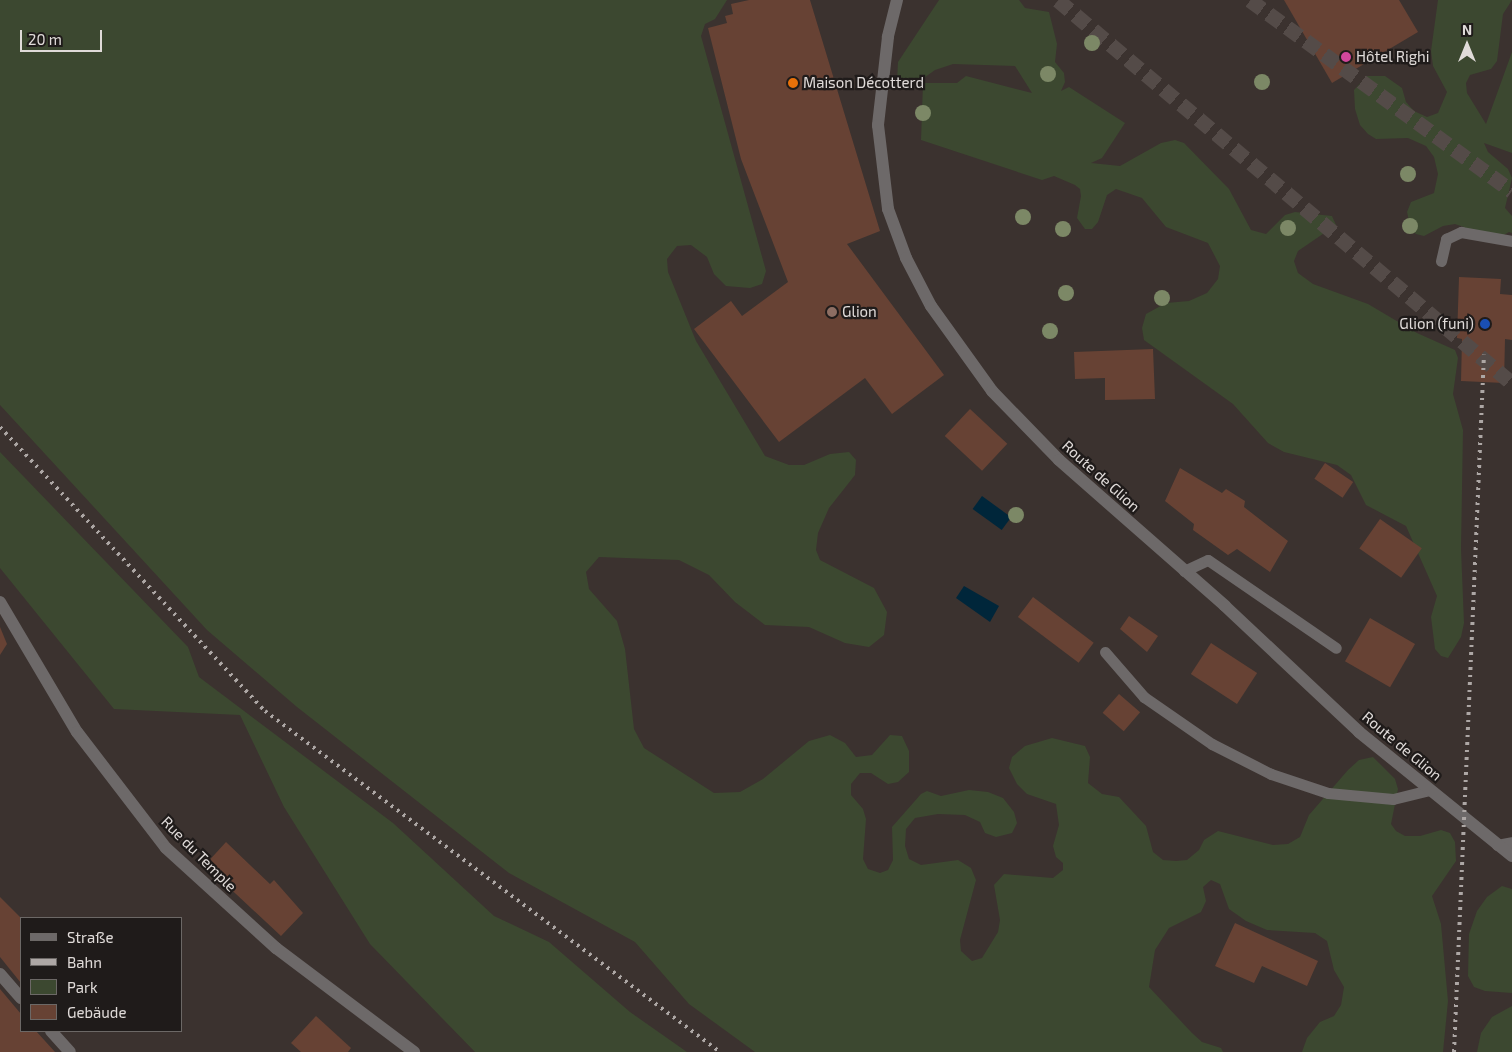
<!DOCTYPE html>
<html>
<head>
<meta charset="utf-8">
<style>
	body { margin:0 }
	#map { position:relative; width:1512px; height:1052px; overflow:hidden; background:#3b322f; font-family:"Exo 2",sans-serif }
	div>[style] { position:absolute }
	.green>* { inset:0; background:#3c4830 }
	.water>* { inset:0; background:#00263a; transform-origin:0 0 }
	.building>* { inset:0; background:#674234; transform-origin:0 0 }
	.motorway-tunnel>* { height:15px; margin-top:-7.5px; transform-origin:0; background:repeating-linear-gradient(90deg,#544b48 0 15px,transparent 0 23px) }
	.service>* { height:11px; margin:-5.5px; padding:0 5.5px; transform-origin:5.5px; border-radius:5.5px; background:#6d6969 }
	.tertiary>* { height:12px; margin:-6px; padding:0 6px; transform-origin:6px; border-radius:6px; background:#6d6969 }
	.rail>* { height:4px; margin-top:-2px; transform-origin:0; background:repeating-linear-gradient(90deg,#ada7a5 0 2.5px,transparent 0 7.5px) }
	.trees>* { width:16px; height:16px; margin:-8px; border-radius:50%; background:#7c8866 }
	.dots>* { width:14px; height:14px; translate:-50% -50%; box-sizing:border-box; border:2px solid #1f1b1a; border-radius:50% }
	span { translate:-50% -50%; white-space:nowrap; text-align:center; line-height:1.15; -webkit-text-stroke:4.5px #1f1b1a; paint-order:stroke }
	.poi-label { font-size:15px; color:#e0dbd9 }
	.left { translate:0 -50%; text-align:left }
	.right { translate:-100% -50%; text-align:right }
	.street-label { font-size:15px; color:#e0dbd9 }
	.legend { position:absolute; left:20px; top:917px; width:162px; height:115px; box-sizing:border-box; background:#1f1b1a; border:1px solid #6c6866; margin:0; padding:6px 9px; list-style:none; font-size:15px; color:#e0dbd9 }
	.legend li { display:flex; align-items:center; gap:10px; height:25px }
	.legend b { width:25px; border:1px solid #6c6866 }
	.north { position:absolute; left:1442px; top:20px; width:50px; height:50px; -webkit-text-stroke:4px #1f1b1a; paint-order:stroke; rotate:0deg; font-size:14px; font-weight:700; line-height:20px; text-align:center; color:#e0dbd9 }
	.north::after { content:''; display:block; margin:auto; width:18px; height:22px; background:#e0dbd9; clip-path:polygon(50% 0,100% 100%,50% 72%,0 100%) }
	.scale { position:absolute; left:20px; top:30px; width:82px; height:22px; box-sizing:border-box; border:2px solid #e0dbd9; border-top:0; padding-left:6px; font-size:15px; line-height:18px; white-space:nowrap; color:#e0dbd9; -webkit-text-stroke:4px #1f1b1a; paint-order:stroke }
</style>
</head>
<body>
<div id="map">
	<div class="green">
		<i style="clip-path:polygon(0 0,727px 0,715px 19px,705px 24px,701px 36px,766px 271px,762px 284px,750px 288px,726px 286px,714px 274px,707px 257px,691px 245px,677px 246px,667px 259px,668px 272px,696px 341px,765px 456px,789px 465px,804px 465px,830px 454px,849px 452px,856px 460px,855px 475px,829px 508px,818px 533px,816px 550px,820px 560px,874px 588px,887px 612px,884px 635px,869px 647px,845px 643px,809px 627px,765px 625px,735px 602px,709px 575px,679px 560px,599px 557px,586px 572px,589px 589px,617px 621px,625px 649px,634px 729px,644px 748px,714px 793px,740px 792px,763px 779px,809px 741px,830px 735px,845px 743px,856px 757px,872px 755px,890px 735px,902px 736px,909px 751px,909px 772px,898px 782px,888px 784px,871px 773px,860px 773px,851px 784px,851px 795px,863px 809px,866px 819px,863px 859px,868px 869px,880px 873px,888px 870px,893px 860px,892px 827px,921px 794px,927px 791px,941px 796px,969px 790px,988px 792px,1003px 798px,1014px 812px,1017px 823px,1012px 833px,996px 837px,985px 833px,980px 822px,965px 815px,938px 814px,915px 818px,906px 829px,905px 846px,909px 859px,921px 865px,958px 860px,971px 868px,976px 880px,960px 940px,961px 951px,972px 961px,982px 958px,998px 932px,1000px 920px,994px 885px,1004px 874px,1053px 878px,1063px 870px,1063px 863px,1056px 857px,1053px 846px,1059px 825px,1056px 804px,1027px 794px,1017px 784px,1009px 768px,1012px 757px,1025px 746px,1052px 738px,1085px 746px,1090px 757px,1088px 783px,1102px 794px,1119px 797px,1146px 826px,1153px 852px,1163px 860px,1176px 861px,1187px 860px,1199px 850px,1204px 840px,1218px 831px,1273px 845px,1288px 844px,1300px 837px,1309px 815px,1348px 770px,1359px 760px,1373px 757px,1395px 779px,1398px 789px,1391px 824px,1396px 831px,1405px 836px,1420px 836px,1441px 830px,1450px 833px,1455px 842px,1456px 861px,1432px 896px,1441px 924px,1448px 1001px,1443px 1052px,1302px 1052px,1307px 1038px,1320px 1022px,1334px 1016px,1341px 1005px,1344px 987px,1334px 970px,1327px 941px,1315px 933px,1267px 930px,1246px 921px,1229px 909px,1220px 884px,1211px 880px,1203px 887px,1206px 901px,1201px 912px,1169px 928px,1155px 950px,1149px 987px,1192px 1033px,1202px 1042px,1221px 1048px,1223px 1052px,755px 1052px,689px 1004px,635px 942px,509px 873px,297px 707px,207px 630px,0 405px)"></i>
		<i style="clip-path:polygon(939px 0,1019px 0,1025px 8px,1049px 12px,1057px 44px,1055px 62px,1064px 73px,1065px 82px,1061px 91px,1069px 87px,1125px 123px,1102px 158px,1091px 163px,1120px 166px,1161px 143px,1175px 140px,1184px 143px,1229px 189px,1251px 230px,1266px 234px,1285px 215px,1295px 212px,1332px 216px,1336px 225px,1298px 251px,1294px 261px,1298px 273px,1313px 284px,1368px 304px,1417px 333px,1455px 350px,1458px 358px,1453px 394px,1463px 430px,1461px 549px,1464px 623px,1461px 637px,1448px 658px,1441px 656px,1435px 649px,1431px 617px,1437px 596px,1406px 526px,1366px 505px,1351px 475px,1337px 465px,1284px 452px,1268px 443px,1233px 404px,1144px 340px,1142px 328px,1146px 314px,1166px 303px,1189px 301px,1207px 293px,1218px 279px,1220px 266px,1208px 243px,1166px 227px,1142px 198px,1116px 189px,1107px 195px,1098px 222px,1092px 229px,1085px 229px,1077px 218px,1081px 196px,1080px 189px,1075px 185px,1054px 176px,1042px 180px,921px 140px,923px 83px,957px 83px,966px 76px,1032px 93px,1015px 66px,953px 64px,935px 70px,914px 85px,907px 87px,897px 81px,898px 62px)"></i>
		<i style="clip-path:polygon(1438px 0,1512px 0,1503px 14px,1497px 61px,1491px 69px,1470px 75px,1466px 83px,1467px 93px,1486px 124px,1512px 52px,1512px 153px,1484px 143px,1488px 152px,1508px 169px,1512px 178px,1505px 208px,1512px 216px,1512px 233px,1509px 232px,1493px 241px,1472px 238px,1464px 227px,1455px 224px,1443px 226px,1424px 236px,1416px 234px,1411px 230px,1407px 212px,1411px 202px,1434px 193px,1438px 174px,1434px 157px,1426px 146px,1408px 138px,1376px 139px,1368px 134px,1360px 125px,1355px 109px,1354px 90px,1367px 76px,1385px 76px,1402px 88px,1406px 102px,1414px 111px,1427px 117px,1438px 113px,1447px 92px,1433px 66px,1431px 51px)"></i>
		<i style="clip-path:polygon(0 452px,188px 647px,199px 677px,393px 823px,494px 916px,549px 942px,630px 1012px,687px 1052px,475px 1052px,370px 944px,284px 807px,240px 715px,114px 709px,0 568px)"></i>
		<i style="clip-path:polygon(1502px 886px,1512px 889px,1512px 993px,1485px 991px,1474px 987px,1468px 976px,1469px 934px,1477px 911px,1487px 897px)"></i>
		<i style="clip-path:polygon(1512px 1006px,1512px 1052px,1477px 1052px,1481px 1033px,1492px 1017px)"></i>
	</div>
	<div class="water">
		<i style="left:982px;top:496px;width:36px;height:16px;rotate:36deg"></i>
		<i style="clip-path:polygon(964px 586px,999px 606px,990px 622px,956px 598px)"></i>
	</div>
	<div class="building">
		<i style="clip-path:polygon(749px 0,810px 0,880px 231px,847px 244px,944px 375px,892px 414px,865px 378px,779px 442px,694px 329px,731px 301px,742px 316px,788px 282px,741px 159px,708px 28px,727px 23px,725px 16px,733px 14px,731px 4px)"></i>
		<i style="clip-path:polygon(1284px 0,1399px 0,1418px 32px,1332px 83px)"></i>
		<i style="clip-path:polygon(1459px 277px,1501px 279px,1500px 294px,1512px 295px,1512px 340px,1505px 339px,1504px 383px,1461px 381px,1462px 339px,1457px 338px)"></i>
		<i style="clip-path:polygon(1153px 349px,1155px 399px,1105px 400px,1105px 378px,1075px 379px,1074px 352px)"></i>
		<i style="left:970px;top:409px;width:51px;height:37px;rotate:43deg"></i>
		<i style="left:1325px;top:463px;width:34px;height:19px;rotate:34deg"></i>
		<i style="clip-path:polygon(1180px 468px,1222px 493px,1226px 489px,1245px 501px,1244px 507px,1288px 541px,1270px 572px,1237px 549px,1228px 555px,1193px 530px,1194px 524px,1165px 501px)"></i>
		<i style="left:1380px;top:519px;width:51px;height:36px;rotate:35deg"></i>
		<i style="left:1033px;top:597px;width:76px;height:25px;rotate:37deg"></i>
		<i style="clip-path:polygon(1129px 616px,1158px 636px,1147px 652px,1120px 629px)"></i>
		<i style="left:1370px;top:618px;width:52px;height:50px;rotate:30deg"></i>
		<i style="clip-path:polygon(0 627px,7px 644px,0 655px)"></i>
		<i style="left:1211px;top:643px;width:55px;height:37px;rotate:33deg"></i>
		<i style="left:1119px;top:694px;width:28px;height:25px;rotate:41deg"></i>
		<i style="clip-path:polygon(226px 842px,270px 884px,274px 880px,303px 913px,281px 936px,205px 865px)"></i>
		<i style="clip-path:polygon(0 897px,21px 918px,21px 983px,0 957px)"></i>
		<i style="clip-path:polygon(1235px 923px,1318px 961px,1307px 986px,1262px 966px,1254px 983px,1215px 966px)"></i>
		<i style="clip-path:polygon(0 989px,21px 1014px,21px 1031px,36px 1031px,55px 1052px,0 1052px)"></i>
		<i style="clip-path:polygon(316px 1016px,351px 1048px,348px 1052px,301px 1052px,291px 1043px)"></i>
	</div>
	<div class="motorway-tunnel">
		<i style="left:1058px;top:0;width:594px;rotate:40.15deg"></i>
		<i style="left:1250px;top:0;width:324px;rotate:36.1deg"></i>
	</div>
	<div class="service">
		<i style="left:1441px;top:261px;width:23px;rotate:-77deg"></i>
		<i style="left:1446px;top:239px;width:17px;rotate:-25deg"></i>
		<i style="left:1461px;top:232px;width:52px;rotate:10deg"></i>
		<i style="left:1184px;top:571px;width:26px;rotate:-25deg"></i>
		<i style="left:1208px;top:560px;width:155px;rotate:34.5deg"></i>
		<i style="left:1105px;top:652px;width:60px;rotate:49.1deg"></i>
		<i style="left:1144px;top:697px;width:83px;rotate:34.7deg"></i>
		<i style="left:1212px;top:744px;width:66px;rotate:27deg"></i>
		<i style="left:1271px;top:774px;width:60px;rotate:18.4deg"></i>
		<i style="left:1328px;top:793px;width:65px;rotate:5.3deg"></i>
		<i style="left:1393px;top:799px;width:38px;rotate:-14deg"></i>
		<i style="left:1497px;top:845px;width:15px;rotate:-11deg"></i>
	</div>
	<div class="tertiary">
		<i style="left:897px;top:0;width:38px;rotate:104deg"></i>
		<i style="left:888px;top:37px;width:89px;rotate:96.5deg"></i>
		<i style="left:878px;top:125px;width:85px;rotate:83.2deg"></i>
		<i style="left:888px;top:209px;width:52px;rotate:69.8deg"></i>
		<i style="left:906px;top:258px;width:54px;rotate:62.5deg"></i>
		<i style="left:931px;top:306px;width:105px;rotate:54.3deg"></i>
		<i style="left:992px;top:391px;width:96px;rotate:45.8deg"></i>
		<i style="left:1059px;top:460px;width:221px;rotate:41.3deg"></i>
		<i style="left:1225px;top:606px;width:184px;rotate:43.2deg"></i>
		<i style="left:1359px;top:732px;width:197px;rotate:39deg"></i>
		<i style="left:0;top:602px;width:151px;rotate:59.4deg"></i>
		<i style="left:77px;top:732px;width:146px;rotate:52.5deg"></i>
		<i style="left:166px;top:848px;width:149px;rotate:42.3deg"></i>
		<i style="left:276px;top:948px;width:173px;rotate:37deg"></i>
		<i style="left:0;top:974px;width:32px;rotate:49deg"></i>
		<i style="left:51px;top:1031px;width:28px;rotate:48deg"></i>
	</div>
	<div class="rail">
		<i style="left:0;top:427px;width:388px;rotate:47deg"></i>
		<i style="left:265px;top:711px;width:569px;rotate:36.85deg"></i>
		<i style="left:1454px;top:1052px;width:698px;rotate:-87.54deg"></i>
	</div>
	<div class="trees">
		<i style="left:1092px;top:43px"></i>
		<i style="left:1048px;top:74px"></i>
		<i style="left:1262px;top:82px"></i>
		<i style="left:923px;top:113px"></i>
		<i style="left:1408px;top:174px"></i>
		<i style="left:1023px;top:217px"></i>
		<i style="left:1410px;top:226px"></i>
		<i style="left:1288px;top:228px"></i>
		<i style="left:1063px;top:229px"></i>
		<i style="left:1066px;top:293px"></i>
		<i style="left:1162px;top:298px"></i>
		<i style="left:1050px;top:331px"></i>
		<i style="left:1016px;top:515px"></i>
	</div>
	<div class="dots">
		<i style="left:1346px;top:57px;background:#d1479c"></i>
		<i style="left:793px;top:83px;background:#e8710a"></i>
		<i style="left:832px;top:312px;background:#8d6e63"></i>
		<i style="left:1485px;top:324px;background:#1a4fb4"></i>
	</div>
	<div class="poi-label">
		<span class="left" style="left:1356px;top:57px">Hôtel Righi</span>
		<span class="left" style="left:803px;top:83px">Maison Décotterd</span>
		<span class="left" style="left:842px;top:312px">Glion</span>
		<span class="right" style="left:1474px;top:324px">Glion (funi)</span>
	</div>
	<div class="street-label">
		<span style="left:1101px;top:476px;rotate:42deg">Route de Glion</span>
		<span style="left:1402px;top:746px;rotate:40deg">Route de Glion</span>
		<span style="left:199px;top:854px;rotate:45deg">Rue du Temple</span>
	</div>
	<ul class="legend">
	<li><b style="height:6px;background:#6d6969"></b>Straße</li>
	<li><b style="height:6px;background:#ada7a5"></b>Bahn</li>
	<li><b style="height:14px;background:#3c4830"></b>Park</li>
	<li><b style="height:14px;background:#674234"></b>Gebäude</li>
	</ul>
	<div class="north">N</div>
	<div class="scale">20 m</div>
</div>
</body>
</html>
